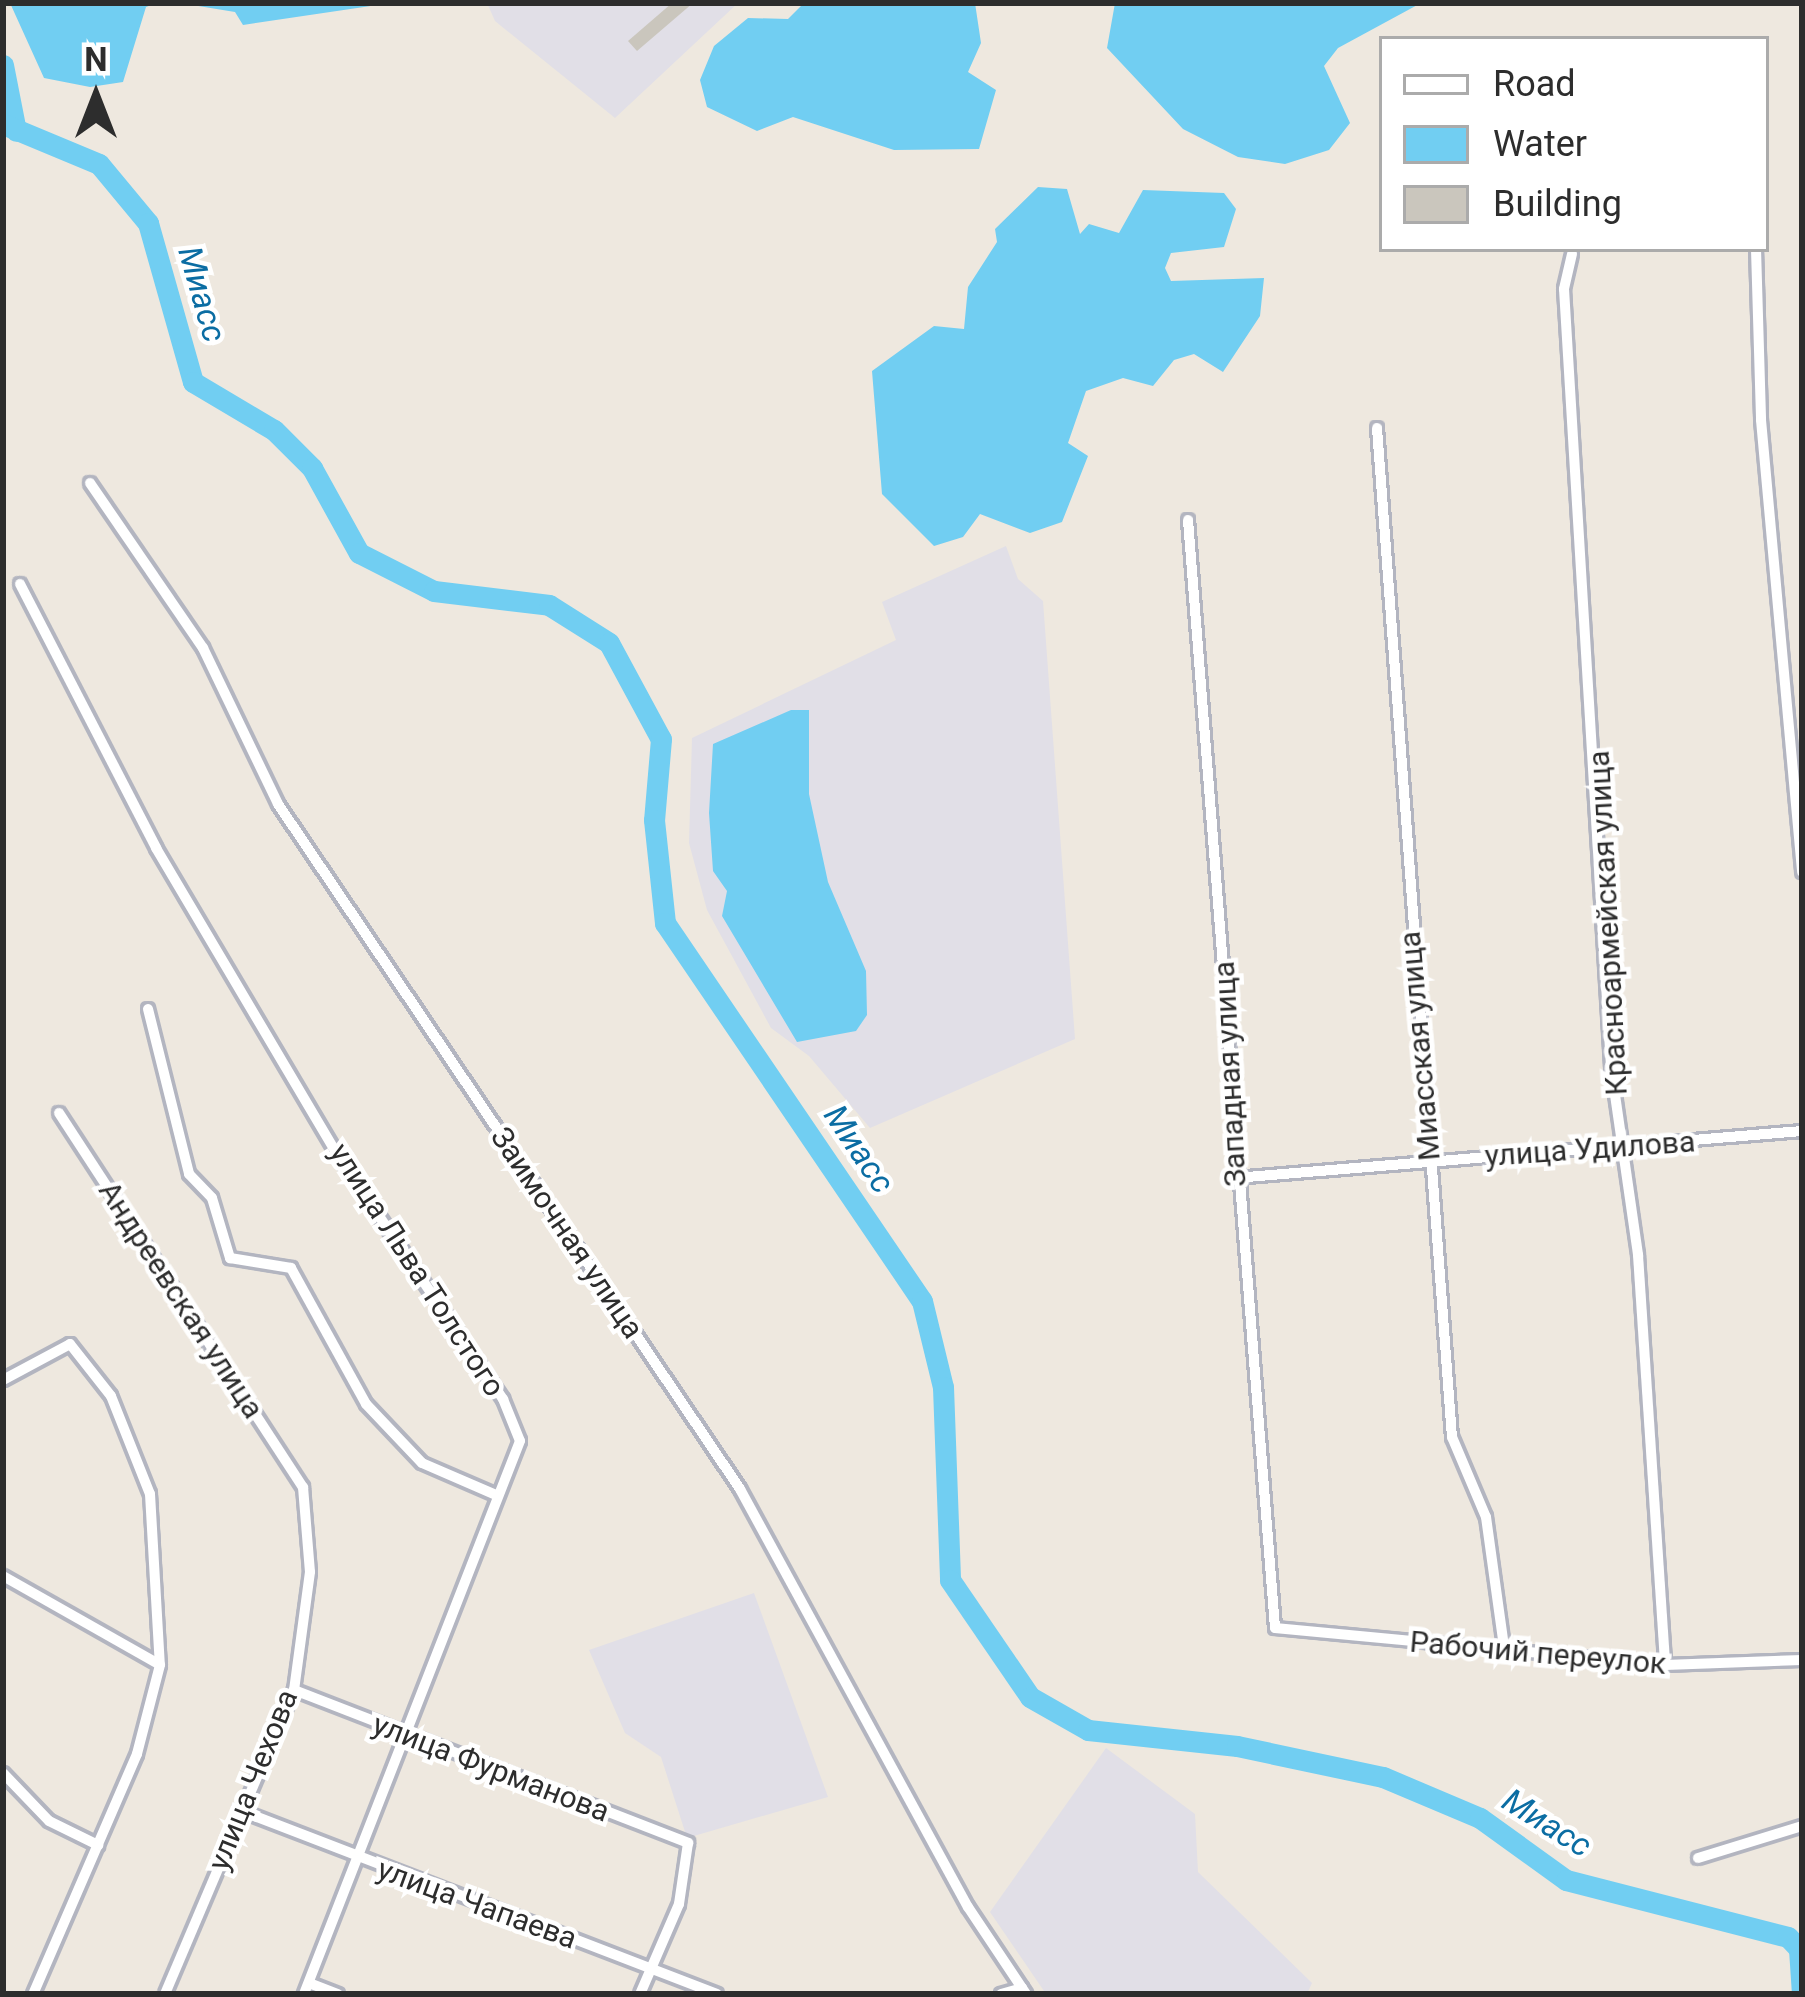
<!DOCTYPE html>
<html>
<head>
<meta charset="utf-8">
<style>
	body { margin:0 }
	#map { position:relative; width:1805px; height:1997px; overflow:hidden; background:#eee8df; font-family:Roboto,sans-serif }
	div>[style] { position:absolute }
	.industrial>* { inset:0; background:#e1dfe7 }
	.water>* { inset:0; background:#71cef2 }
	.river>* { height:21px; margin:-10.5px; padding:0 10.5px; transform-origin:10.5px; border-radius:10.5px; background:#71cef2 }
	.building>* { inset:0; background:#cac6bd }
	.roads { filter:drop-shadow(3px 0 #b3b5c0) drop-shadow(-3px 0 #b3b5c0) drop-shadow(0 3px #b3b5c0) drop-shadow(0 -3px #b3b5c0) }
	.minor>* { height:10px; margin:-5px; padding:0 5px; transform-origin:5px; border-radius:5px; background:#fff }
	span { translate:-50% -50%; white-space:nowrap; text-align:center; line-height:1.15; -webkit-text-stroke:9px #fff; paint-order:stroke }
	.street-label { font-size:30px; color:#2d2d2d }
	.water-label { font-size:33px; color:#0b6da3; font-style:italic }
	.frame { position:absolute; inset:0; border:6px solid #2d2d2d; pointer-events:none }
	.legend { position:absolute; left:1379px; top:36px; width:390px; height:216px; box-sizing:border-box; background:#fff; border:3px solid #ababab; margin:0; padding:15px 21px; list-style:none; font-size:36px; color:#2d2d2d }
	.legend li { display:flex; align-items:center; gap:24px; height:60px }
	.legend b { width:60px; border:3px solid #ababab }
	.north { position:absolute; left:36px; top:36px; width:120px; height:120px; -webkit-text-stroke:9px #fff; paint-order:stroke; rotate:0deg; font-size:33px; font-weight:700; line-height:48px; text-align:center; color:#2d2d2d }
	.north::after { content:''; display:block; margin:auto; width:42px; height:54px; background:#2d2d2d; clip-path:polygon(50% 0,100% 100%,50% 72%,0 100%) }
</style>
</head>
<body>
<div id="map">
	<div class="industrial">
		<i style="clip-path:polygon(487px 3px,738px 3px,615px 118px,495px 21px)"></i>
		<i style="clip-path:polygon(1006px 546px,1018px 579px,1043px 601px,1075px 1039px,870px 1128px,809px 1056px,771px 1028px,707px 910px,689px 843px,692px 738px,896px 640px,882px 602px)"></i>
		<i style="clip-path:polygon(754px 1593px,828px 1797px,687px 1838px,661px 1757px,625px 1733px,589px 1650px)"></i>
		<i style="clip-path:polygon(1106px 1748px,1195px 1814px,1198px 1872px,1312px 1983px,1307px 1994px,1046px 1994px,990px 1912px)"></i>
	</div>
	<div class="water">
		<i style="clip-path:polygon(10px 3px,157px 3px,146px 7px,123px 82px,90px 87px,44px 78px)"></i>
		<i style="clip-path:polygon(180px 3px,391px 3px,243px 25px,235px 12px)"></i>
		<i style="clip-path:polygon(804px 3px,975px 3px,981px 43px,968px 72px,996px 90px,979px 149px,894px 150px,793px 117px,757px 131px,707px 107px,700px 80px,714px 46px,748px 18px,788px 19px)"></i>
		<i style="clip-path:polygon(1115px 3px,1421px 3px,1338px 48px,1324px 66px,1350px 123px,1329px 150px,1285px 164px,1238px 157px,1183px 129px,1107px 48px)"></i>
		<i style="clip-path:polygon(1038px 187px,1067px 189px,1080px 234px,1089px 224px,1119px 233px,1143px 190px,1224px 193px,1236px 209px,1224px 247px,1171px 253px,1165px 268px,1171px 281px,1264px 278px,1260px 316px,1223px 372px,1194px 354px,1174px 360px,1153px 386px,1123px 378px,1086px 391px,1068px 443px,1088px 456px,1062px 522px,1030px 533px,980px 514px,963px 537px,934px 546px,882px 494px,872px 371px,934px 326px,964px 329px,968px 287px,997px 242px,995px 229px)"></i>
		<i style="clip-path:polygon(791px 710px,809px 710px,809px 794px,828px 882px,866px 971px,867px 1015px,856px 1031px,797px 1042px,722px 916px,727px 891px,713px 871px,709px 813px,713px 744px)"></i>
	</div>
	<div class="river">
		<i style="left:3px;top:65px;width:67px;rotate:78.9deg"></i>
		<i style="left:3px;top:124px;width:104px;rotate:22.6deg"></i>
		<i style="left:99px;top:164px;width:77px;rotate:50.3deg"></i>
		<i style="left:148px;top:223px;width:165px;rotate:74.2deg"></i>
		<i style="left:193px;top:382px;width:94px;rotate:30.7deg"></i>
		<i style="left:274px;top:430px;width:54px;rotate:45deg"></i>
		<i style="left:312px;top:468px;width:97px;rotate:61.1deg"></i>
		<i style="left:359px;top:553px;width:84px;rotate:26.9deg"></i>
		<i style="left:434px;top:591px;width:116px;rotate:6.9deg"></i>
		<i style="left:549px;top:605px;width:71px;rotate:32.3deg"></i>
		<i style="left:609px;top:643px;width:109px;rotate:61.6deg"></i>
		<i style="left:661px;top:739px;width:81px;rotate:94.9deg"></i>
		<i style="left:654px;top:820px;width:104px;rotate:83.9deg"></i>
		<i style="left:665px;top:923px;width:457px;rotate:55.8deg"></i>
		<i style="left:922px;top:1301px;width:89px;rotate:76.3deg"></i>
		<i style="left:943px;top:1387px;width:193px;rotate:87.9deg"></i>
		<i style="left:950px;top:1580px;width:142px;rotate:55.6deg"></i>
		<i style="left:1030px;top:1697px;width:67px;rotate:29.6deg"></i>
		<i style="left:1088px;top:1730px;width:150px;rotate:6.1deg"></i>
		<i style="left:1237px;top:1746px;width:149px;rotate:12deg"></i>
		<i style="left:1383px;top:1777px;width:105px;rotate:22.9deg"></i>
		<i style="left:1480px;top:1818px;width:106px;rotate:35.8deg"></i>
		<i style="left:1566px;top:1880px;width:229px;rotate:14.4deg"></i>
		<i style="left:1788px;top:1937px;width:16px;rotate:47deg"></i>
		<i style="left:1799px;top:1949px;width:45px;rotate:86.2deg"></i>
	</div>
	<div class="building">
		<i style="clip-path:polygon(672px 3px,693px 3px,637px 51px,628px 41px)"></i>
	</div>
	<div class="roads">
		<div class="minor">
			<i style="left:1756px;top:249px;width:171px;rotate:88.3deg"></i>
			<i style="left:1761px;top:420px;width:454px;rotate:84.8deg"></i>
			<i style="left:1572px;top:254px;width:36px;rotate:103deg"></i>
			<i style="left:1564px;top:289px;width:779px;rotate:86.54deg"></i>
			<i style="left:1611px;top:1067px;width:190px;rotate:81.8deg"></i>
			<i style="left:1638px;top:1255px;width:411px;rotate:86.2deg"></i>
			<i style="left:1377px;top:428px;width:1012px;rotate:85.75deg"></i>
			<i style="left:1452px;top:1437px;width:87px;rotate:67deg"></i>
			<i style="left:1486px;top:1517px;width:138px;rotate:82.1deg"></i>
			<i style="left:90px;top:483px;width:200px;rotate:55.6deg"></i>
			<i style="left:203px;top:648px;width:173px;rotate:64.3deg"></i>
			<i style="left:278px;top:804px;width:826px;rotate:56deg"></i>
			<i style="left:740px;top:1489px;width:476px;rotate:61.4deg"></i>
			<i style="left:968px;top:1907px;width:105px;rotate:56.3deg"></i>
			<i style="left:1188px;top:520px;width:1111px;rotate:85.51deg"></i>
			<i style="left:1275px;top:1628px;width:392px;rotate:5.4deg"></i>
			<i style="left:1665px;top:1665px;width:137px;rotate:-2.1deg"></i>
			<i style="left:20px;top:584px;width:297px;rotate:62.7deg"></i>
			<i style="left:156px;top:848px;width:352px;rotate:59.4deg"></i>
			<i style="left:335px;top:1151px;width:300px;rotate:55.9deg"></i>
			<i style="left:503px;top:1399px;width:45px;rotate:68deg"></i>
			<i style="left:520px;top:1441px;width:594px;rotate:111.34deg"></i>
			<i style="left:148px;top:1009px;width:170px;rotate:76deg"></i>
			<i style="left:189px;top:1174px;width:33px;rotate:46deg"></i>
			<i style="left:212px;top:1198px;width:63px;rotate:73.3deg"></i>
			<i style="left:230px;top:1258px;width:62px;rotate:9.3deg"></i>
			<i style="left:291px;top:1268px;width:155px;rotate:61.1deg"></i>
			<i style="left:366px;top:1404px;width:81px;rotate:46.5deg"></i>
			<i style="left:422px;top:1463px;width:81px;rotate:23.4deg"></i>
			<i style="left:59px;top:1113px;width:447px;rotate:56.9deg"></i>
			<i style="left:303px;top:1487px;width:85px;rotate:85.3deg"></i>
			<i style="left:310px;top:1572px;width:119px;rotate:97.7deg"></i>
			<i style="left:294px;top:1690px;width:330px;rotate:113deg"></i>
			<i style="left:1235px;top:1178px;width:569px;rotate:-4.74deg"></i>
			<i style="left:3px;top:1380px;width:76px;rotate:-28.2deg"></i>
			<i style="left:70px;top:1344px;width:66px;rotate:51.7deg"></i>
			<i style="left:111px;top:1396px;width:105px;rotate:68.3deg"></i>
			<i style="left:150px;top:1494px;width:171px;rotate:86.7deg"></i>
			<i style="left:160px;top:1665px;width:92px;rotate:104.5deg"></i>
			<i style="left:137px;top:1754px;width:262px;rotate:113.4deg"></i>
			<i style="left:3px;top:1576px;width:180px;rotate:29.5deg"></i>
			<i style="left:294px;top:1690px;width:423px;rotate:21.2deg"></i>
			<i style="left:688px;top:1843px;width:62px;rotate:98.4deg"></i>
			<i style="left:679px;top:1904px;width:98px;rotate:113.4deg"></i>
			<i style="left:3px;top:1773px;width:66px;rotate:46.2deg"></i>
			<i style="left:49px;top:1821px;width:55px;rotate:26.1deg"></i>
			<i style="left:239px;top:1810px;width:512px;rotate:21.05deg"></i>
			<i style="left:1698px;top:1858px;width:109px;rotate:-17.1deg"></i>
			<i style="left:309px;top:1983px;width:31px;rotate:21deg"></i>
			<i style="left:1001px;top:1994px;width:22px;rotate:-16deg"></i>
		</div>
	</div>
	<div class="street-label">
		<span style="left:1608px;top:923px;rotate:-93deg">Красноармейская улица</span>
		<span style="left:1420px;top:1046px;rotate:-95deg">Миасская улица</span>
		<span style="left:1230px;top:1074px;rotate:-93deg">Западная улица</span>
		<span style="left:1590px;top:1149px;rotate:-4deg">улица Удилова</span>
		<span style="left:567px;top:1233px;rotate:56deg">Заимочная улица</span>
		<span style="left:417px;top:1270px;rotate:57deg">улица Льва Толстого</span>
		<span style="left:181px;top:1300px;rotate:57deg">Андреевская улица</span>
		<span style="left:1538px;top:1653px;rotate:5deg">Рабочий переулок</span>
		<span style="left:491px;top:1768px;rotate:21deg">улица Фурманова</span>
		<span style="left:253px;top:1780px;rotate:-68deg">улица Чехова</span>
		<span style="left:477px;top:1904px;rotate:20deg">улица Чапаева</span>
	</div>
	<div class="water-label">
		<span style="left:202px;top:294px;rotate:74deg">Миасс</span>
		<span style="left:859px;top:1149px;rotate:56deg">Миасс</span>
		<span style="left:1547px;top:1823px;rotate:32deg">Миасс</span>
	</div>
	<div class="frame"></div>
	<ul class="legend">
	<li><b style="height:15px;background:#fff"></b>Road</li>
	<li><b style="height:33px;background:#71cef2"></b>Water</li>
	<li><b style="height:33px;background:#cac6bd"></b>Building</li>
	</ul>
	<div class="north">N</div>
</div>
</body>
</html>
